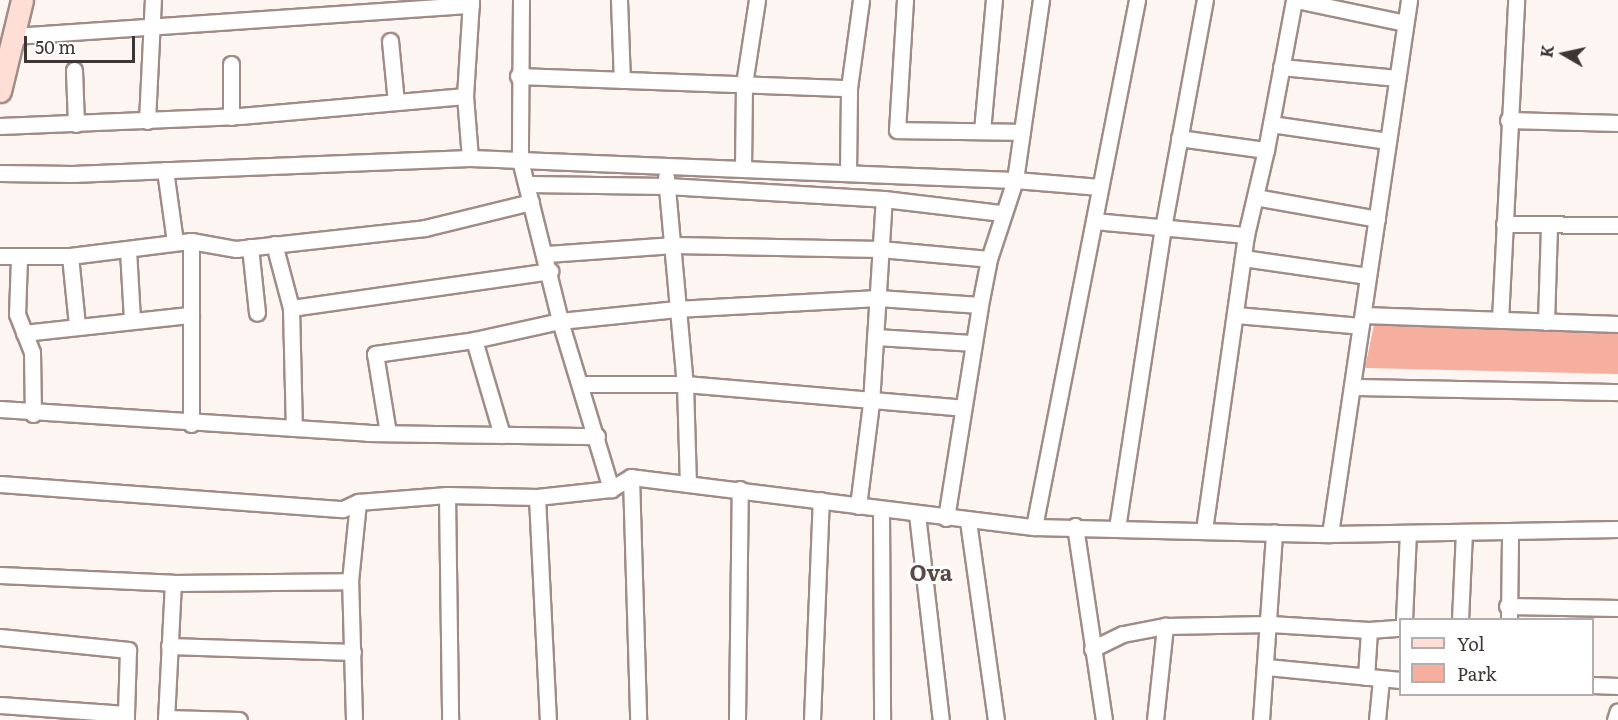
<!DOCTYPE html>
<html>
<head>
<meta charset="utf-8">
<style>
	body { margin:0 }
	#map { position:relative; width:1618px; height:720px; overflow:hidden; background:#fdf5f2; font-family:Literata,serif }
	div>[style] { position:absolute }
	.green>* { inset:0; background:#f6af9e }
	.roads { filter:drop-shadow(2px 0 #9f8c87) drop-shadow(-2px 0 #9f8c87) drop-shadow(0 2px #9f8c87) drop-shadow(0 -2px #9f8c87) }
	.street>* { height:15px; margin:-7.5px; padding:0 7.5px; transform-origin:7.5px; border-radius:7.5px; background:#fff }
	.secondary>* { height:21px; margin:-10.5px; padding:0 10.5px; transform-origin:10.5px; border-radius:10.5px; background:#ffded6 }
	span { translate:-50% -50%; white-space:nowrap; text-align:center; line-height:1.15; -webkit-text-stroke:6px #fff; paint-order:stroke }
	.district-label { font-size:22px; color:#5a4945; font-weight:700 }
	.legend { position:absolute; left:1399px; top:618px; width:195px; height:78px; box-sizing:border-box; background:#fff; border:2px solid #b1aead; margin:0; padding:8px 10px; list-style:none; font-size:18px; color:#3d3533 }
	.legend li { display:flex; align-items:center; gap:12px; height:30px }
	.legend b { width:30px; border:2px solid #b1aead }
	.north { position:absolute; left:1534px; top:24px; width:60px; height:60px; -webkit-text-stroke:4px #fff; paint-order:stroke; rotate:279deg; font-size:16px; font-weight:700; line-height:24px; text-align:center; color:#3d3533 }
	.north::after { content:''; display:block; margin:auto; width:21px; height:27px; background:#3d3533; clip-path:polygon(50% 0,100% 100%,50% 72%,0 100%) }
	.scale { position:absolute; left:24px; top:36px; width:111px; height:27px; box-sizing:border-box; border:3px solid #3d3533; border-top:0; padding-left:8px; font-size:18px; line-height:21px; white-space:nowrap; color:#3d3533; -webkit-text-stroke:4px #fff; paint-order:stroke }
</style>
</head>
<body>
<div id="map">
	<div class="green">
		<i style="clip-path:polygon(1375px 320px,1618px 320px,1618px 374px,1365px 368px)"></i>
	</div>
	<div class="roads">
		<div class="street">
			<i style="left:521px;top:0;width:160px;rotate:90.4deg"></i>
			<i style="left:520px;top:160px;width:166px;rotate:76deg"></i>
			<i style="left:560px;top:321px;width:176px;rotate:73.1deg"></i>
			<i style="left:619px;top:0;width:80px;rotate:87.9deg"></i>
			<i style="left:905px;top:0;width:130px;rotate:93.5deg"></i>
			<i style="left:897px;top:130px;width:125px;rotate:0.9deg"></i>
			<i style="left:1296px;top:0;width:111px;rotate:11.9deg"></i>
			<i style="left:14px;top:36px;width:458px;rotate:-3.9deg"></i>
			<i style="left:390px;top:41px;width:61px;rotate:84.4deg"></i>
			<i style="left:231px;top:64px;width:53px;rotate:90deg"></i>
			<i style="left:1281px;top:67px;width:117px;rotate:5.4deg"></i>
			<i style="left:74px;top:70px;width:54px;rotate:87.9deg"></i>
			<i style="left:518px;top:76px;width:331px;rotate:2.1deg"></i>
			<i style="left:1508px;top:120px;width:110px;rotate:1.6deg"></i>
			<i style="left:147px;top:121px;width:121px;rotate:-87.2deg"></i>
			<i style="left:1271px;top:124px;width:118px;rotate:8.3deg"></i>
			<i style="left:0;top:126px;width:240px;rotate:-2.4deg"></i>
			<i style="left:240px;top:116px;width:226px;rotate:-5.1deg"></i>
			<i style="left:982px;top:131px;width:132px;rotate:-84.8deg"></i>
			<i style="left:1179px;top:138px;width:88px;rotate:7.9deg"></i>
			<i style="left:470px;top:158px;width:62px;rotate:-94.6deg"></i>
			<i style="left:465px;top:96px;width:96px;rotate:-86.4deg"></i>
			<i style="left:743px;top:168px;width:84px;rotate:-89.3deg"></i>
			<i style="left:744px;top:84px;width:85px;rotate:-81.2deg"></i>
			<i style="left:165px;top:170px;width:73px;rotate:82.1deg"></i>
			<i style="left:0;top:173px;width:72px;rotate:0.8deg"></i>
			<i style="left:72px;top:174px;width:398px;rotate:-2.3deg"></i>
			<i style="left:470px;top:158px;width:545px;rotate:2.31deg"></i>
			<i style="left:1015px;top:180px;width:85px;rotate:4.7deg"></i>
			<i style="left:848px;top:173px;width:85px;rotate:-89.3deg"></i>
			<i style="left:849px;top:88px;width:89px;rotate:-82.2deg"></i>
			<i style="left:666px;top:177px;width:208px;rotate:84.8deg"></i>
			<i style="left:685px;top:384px;width:100px;rotate:88.3deg"></i>
			<i style="left:529px;top:184px;width:138px;rotate:0.8deg"></i>
			<i style="left:667px;top:186px;width:217px;rotate:3.4deg"></i>
			<i style="left:884px;top:199px;width:119px;rotate:6.8deg"></i>
			<i style="left:1255px;top:197px;width:124px;rotate:10.2deg"></i>
			<i style="left:1094px;top:221px;width:153px;rotate:5.3deg"></i>
			<i style="left:1504px;top:224px;width:114px;rotate:0.5deg"></i>
			<i style="left:191px;top:241px;width:183px;rotate:90deg"></i>
			<i style="left:274px;top:244px;width:66px;rotate:75.1deg"></i>
			<i style="left:291px;top:308px;width:120px;rotate:88.6deg"></i>
			<i style="left:250px;top:247px;width:66px;rotate:83.9deg"></i>
			<i style="left:128px;top:250px;width:70px;rotate:86.7deg"></i>
			<i style="left:547px;top:254px;width:127px;rotate:-4.1deg"></i>
			<i style="left:674px;top:245px;width:206px;rotate:1.1deg"></i>
			<i style="left:880px;top:249px;width:109px;rotate:5.2deg"></i>
			<i style="left:0;top:256px;width:70px"></i>
			<i style="left:70px;top:256px;width:122px;rotate:-7.1deg"></i>
			<i style="left:191px;top:241px;width:46px;rotate:10.1deg"></i>
			<i style="left:236px;top:249px;width:190px;rotate:-6.3deg"></i>
			<i style="left:425px;top:228px;width:109px;rotate:-13.8deg"></i>
			<i style="left:70px;top:256px;width:69px;rotate:84.2deg"></i>
			<i style="left:19px;top:258px;width:56px;rotate:92deg"></i>
			<i style="left:17px;top:314px;width:41px;rotate:68.5deg"></i>
			<i style="left:32px;top:352px;width:62px;rotate:89.1deg"></i>
			<i style="left:1243px;top:258px;width:126px;rotate:8.2deg"></i>
			<i style="left:291px;top:308px;width:262px;rotate:-8.1deg"></i>
			<i style="left:1236px;top:315px;width:125px;rotate:5deg"></i>
			<i style="left:1363px;top:315px;width:255px;rotate:2deg"></i>
			<i style="left:1500px;top:320px;width:320px;rotate:-87.1deg"></i>
			<i style="left:1546px;top:322px;width:97px;rotate:-88.2deg"></i>
			<i style="left:24px;top:333px;width:168px;rotate:-6.2deg"></i>
			<i style="left:875px;top:337px;width:97px;rotate:3.5deg"></i>
			<i style="left:474px;top:340px;width:99px;rotate:73.6deg"></i>
			<i style="left:582px;top:384px;width:103px"></i>
			<i style="left:685px;top:384px;width:279px;rotate:4.9deg"></i>
			<i style="left:1352px;top:387px;width:266px;rotate:1.1deg"></i>
			<i style="left:0;top:409px;width:369px;rotate:3.7deg"></i>
			<i style="left:368px;top:433px;width:229px;rotate:0.8deg"></i>
			<i style="left:388px;top:433px;width:80px;rotate:-99.3deg"></i>
			<i style="left:375px;top:354px;width:100px;rotate:-8deg"></i>
			<i style="left:474px;top:340px;width:88px;rotate:-12.5deg"></i>
			<i style="left:560px;top:321px;width:117px;rotate:-5.9deg"></i>
			<i style="left:676px;top:309px;width:202px;rotate:-3.1deg"></i>
			<i style="left:878px;top:298px;width:102px;rotate:3.9deg"></i>
			<i style="left:631px;top:477px;width:243px;rotate:88.3deg"></i>
			<i style="left:0;top:484px;width:344px;rotate:4.2deg"></i>
			<i style="left:343px;top:509px;width:17px;rotate:-25deg"></i>
			<i style="left:358px;top:502px;width:89px;rotate:-4.5deg"></i>
			<i style="left:447px;top:495px;width:90px;rotate:1.3deg"></i>
			<i style="left:537px;top:497px;width:74px;rotate:-6.2deg"></i>
			<i style="left:611px;top:489px;width:23px;rotate:-31deg"></i>
			<i style="left:631px;top:477px;width:406px;rotate:7.1deg"></i>
			<i style="left:1034px;top:527px;width:296px;rotate:1.4deg"></i>
			<i style="left:1330px;top:534px;width:288px;rotate:-1deg"></i>
			<i style="left:447px;top:495px;width:225px;rotate:89.2deg"></i>
			<i style="left:537px;top:497px;width:223px;rotate:87.2deg"></i>
			<i style="left:858px;top:506px;width:104px;rotate:-82.8deg"></i>
			<i style="left:871px;top:403px;width:204px;rotate:-86.4deg"></i>
			<i style="left:881px;top:509px;width:211px;rotate:89.7deg"></i>
			<i style="left:917px;top:514px;width:207px;rotate:83.4deg"></i>
			<i style="left:946px;top:518px;width:216px;rotate:-80.9deg"></i>
			<i style="left:980px;top:305px;width:47px;rotate:-78.9deg"></i>
			<i style="left:989px;top:259px;width:83px;rotate:-71.8deg"></i>
			<i style="left:1015px;top:180px;width:182px;rotate:-81.8deg"></i>
			<i style="left:968px;top:521px;width:201px;rotate:82deg"></i>
			<i style="left:1075px;top:526px;width:196px;rotate:81.5deg"></i>
			<i style="left:1034px;top:527px;width:537px;rotate:-78.94deg"></i>
			<i style="left:1117px;top:528px;width:304px;rotate:-81.3deg"></i>
			<i style="left:1163px;top:228px;width:232px;rotate:-79.6deg"></i>
			<i style="left:1204px;top:530px;width:298px;rotate:-81.9deg"></i>
			<i style="left:1246px;top:235px;width:87px;rotate:-76.8deg"></i>
			<i style="left:1266px;top:150px;width:153px;rotate:-79.4deg"></i>
			<i style="left:1330px;top:534px;width:540px;rotate:-81.58deg"></i>
			<i style="left:0;top:575px;width:173px;rotate:2.6deg"></i>
			<i style="left:173px;top:583px;width:177px;rotate:-0.6deg"></i>
			<i style="left:1507px;top:606px;width:111px;rotate:1deg"></i>
			<i style="left:1404px;top:620px;width:87px;rotate:-87.4deg"></i>
			<i style="left:1460px;top:620px;width:87px;rotate:-87.4deg"></i>
			<i style="left:1509px;top:620px;width:87px;rotate:-89.3deg"></i>
			<i style="left:0;top:637px;width:129px;rotate:5.8deg"></i>
			<i style="left:128px;top:650px;width:64px;rotate:91.8deg"></i>
			<i style="left:169px;top:646px;width:184px;rotate:1.9deg"></i>
			<i style="left:1092px;top:649px;width:34px;rotate:-26deg"></i>
			<i style="left:1123px;top:634px;width:43px;rotate:-10.8deg"></i>
			<i style="left:1165px;top:626px;width:105px;rotate:-1.1deg"></i>
			<i style="left:1270px;top:624px;width:99px;rotate:3.5deg"></i>
			<i style="left:1369px;top:630px;width:31px;rotate:-4deg"></i>
			<i style="left:1267px;top:667px;width:134px;rotate:5.6deg"></i>
			<i style="left:1366px;top:677px;width:47px;rotate:-86.3deg"></i>
			<i style="left:1592px;top:685px;width:26px;rotate:2deg"></i>
			<i style="left:0;top:705px;width:126px;rotate:4.1deg"></i>
			<i style="left:126px;top:714px;width:6px;rotate:90deg"></i>
			<i style="left:166px;top:718px;width:73px;rotate:1.6deg"></i>
			<i style="left:166px;top:720px;width:137px;rotate:-87.1deg"></i>
			<i style="left:354px;top:720px;width:139px;rotate:-91.6deg"></i>
			<i style="left:350px;top:581px;width:79px;rotate:-84.2deg"></i>
			<i style="left:737px;top:720px;width:231px;rotate:-89.3deg"></i>
			<i style="left:812px;top:720px;width:220px;rotate:-87.7deg"></i>
			<i style="left:1155px;top:720px;width:95px;rotate:-83.9deg"></i>
			<i style="left:1261px;top:720px;width:188px;rotate:-86deg"></i>
			<i style="left:1377px;top:720px;width:41px;rotate:-84.4deg"></i>
			<i style="left:1615px;top:720px;width:9px;rotate:-72deg"></i>
		</div>
		<div class="secondary">
			<i style="left:0;top:91px;width:94px;rotate:-76.4deg"></i>
		</div>
	</div>
	<div class="district-label">
		<span style="left:931px;top:572px">Ova</span>
	</div>
	<ul class="legend">
	<li><b style="height:8px;background:#ffded6"></b>Yol</li>
	<li><b style="height:16px;background:#f6af9e"></b>Park</li>
	</ul>
	<div class="north">K</div>
	<div class="scale">50 m</div>
</div>
</body>
</html>
